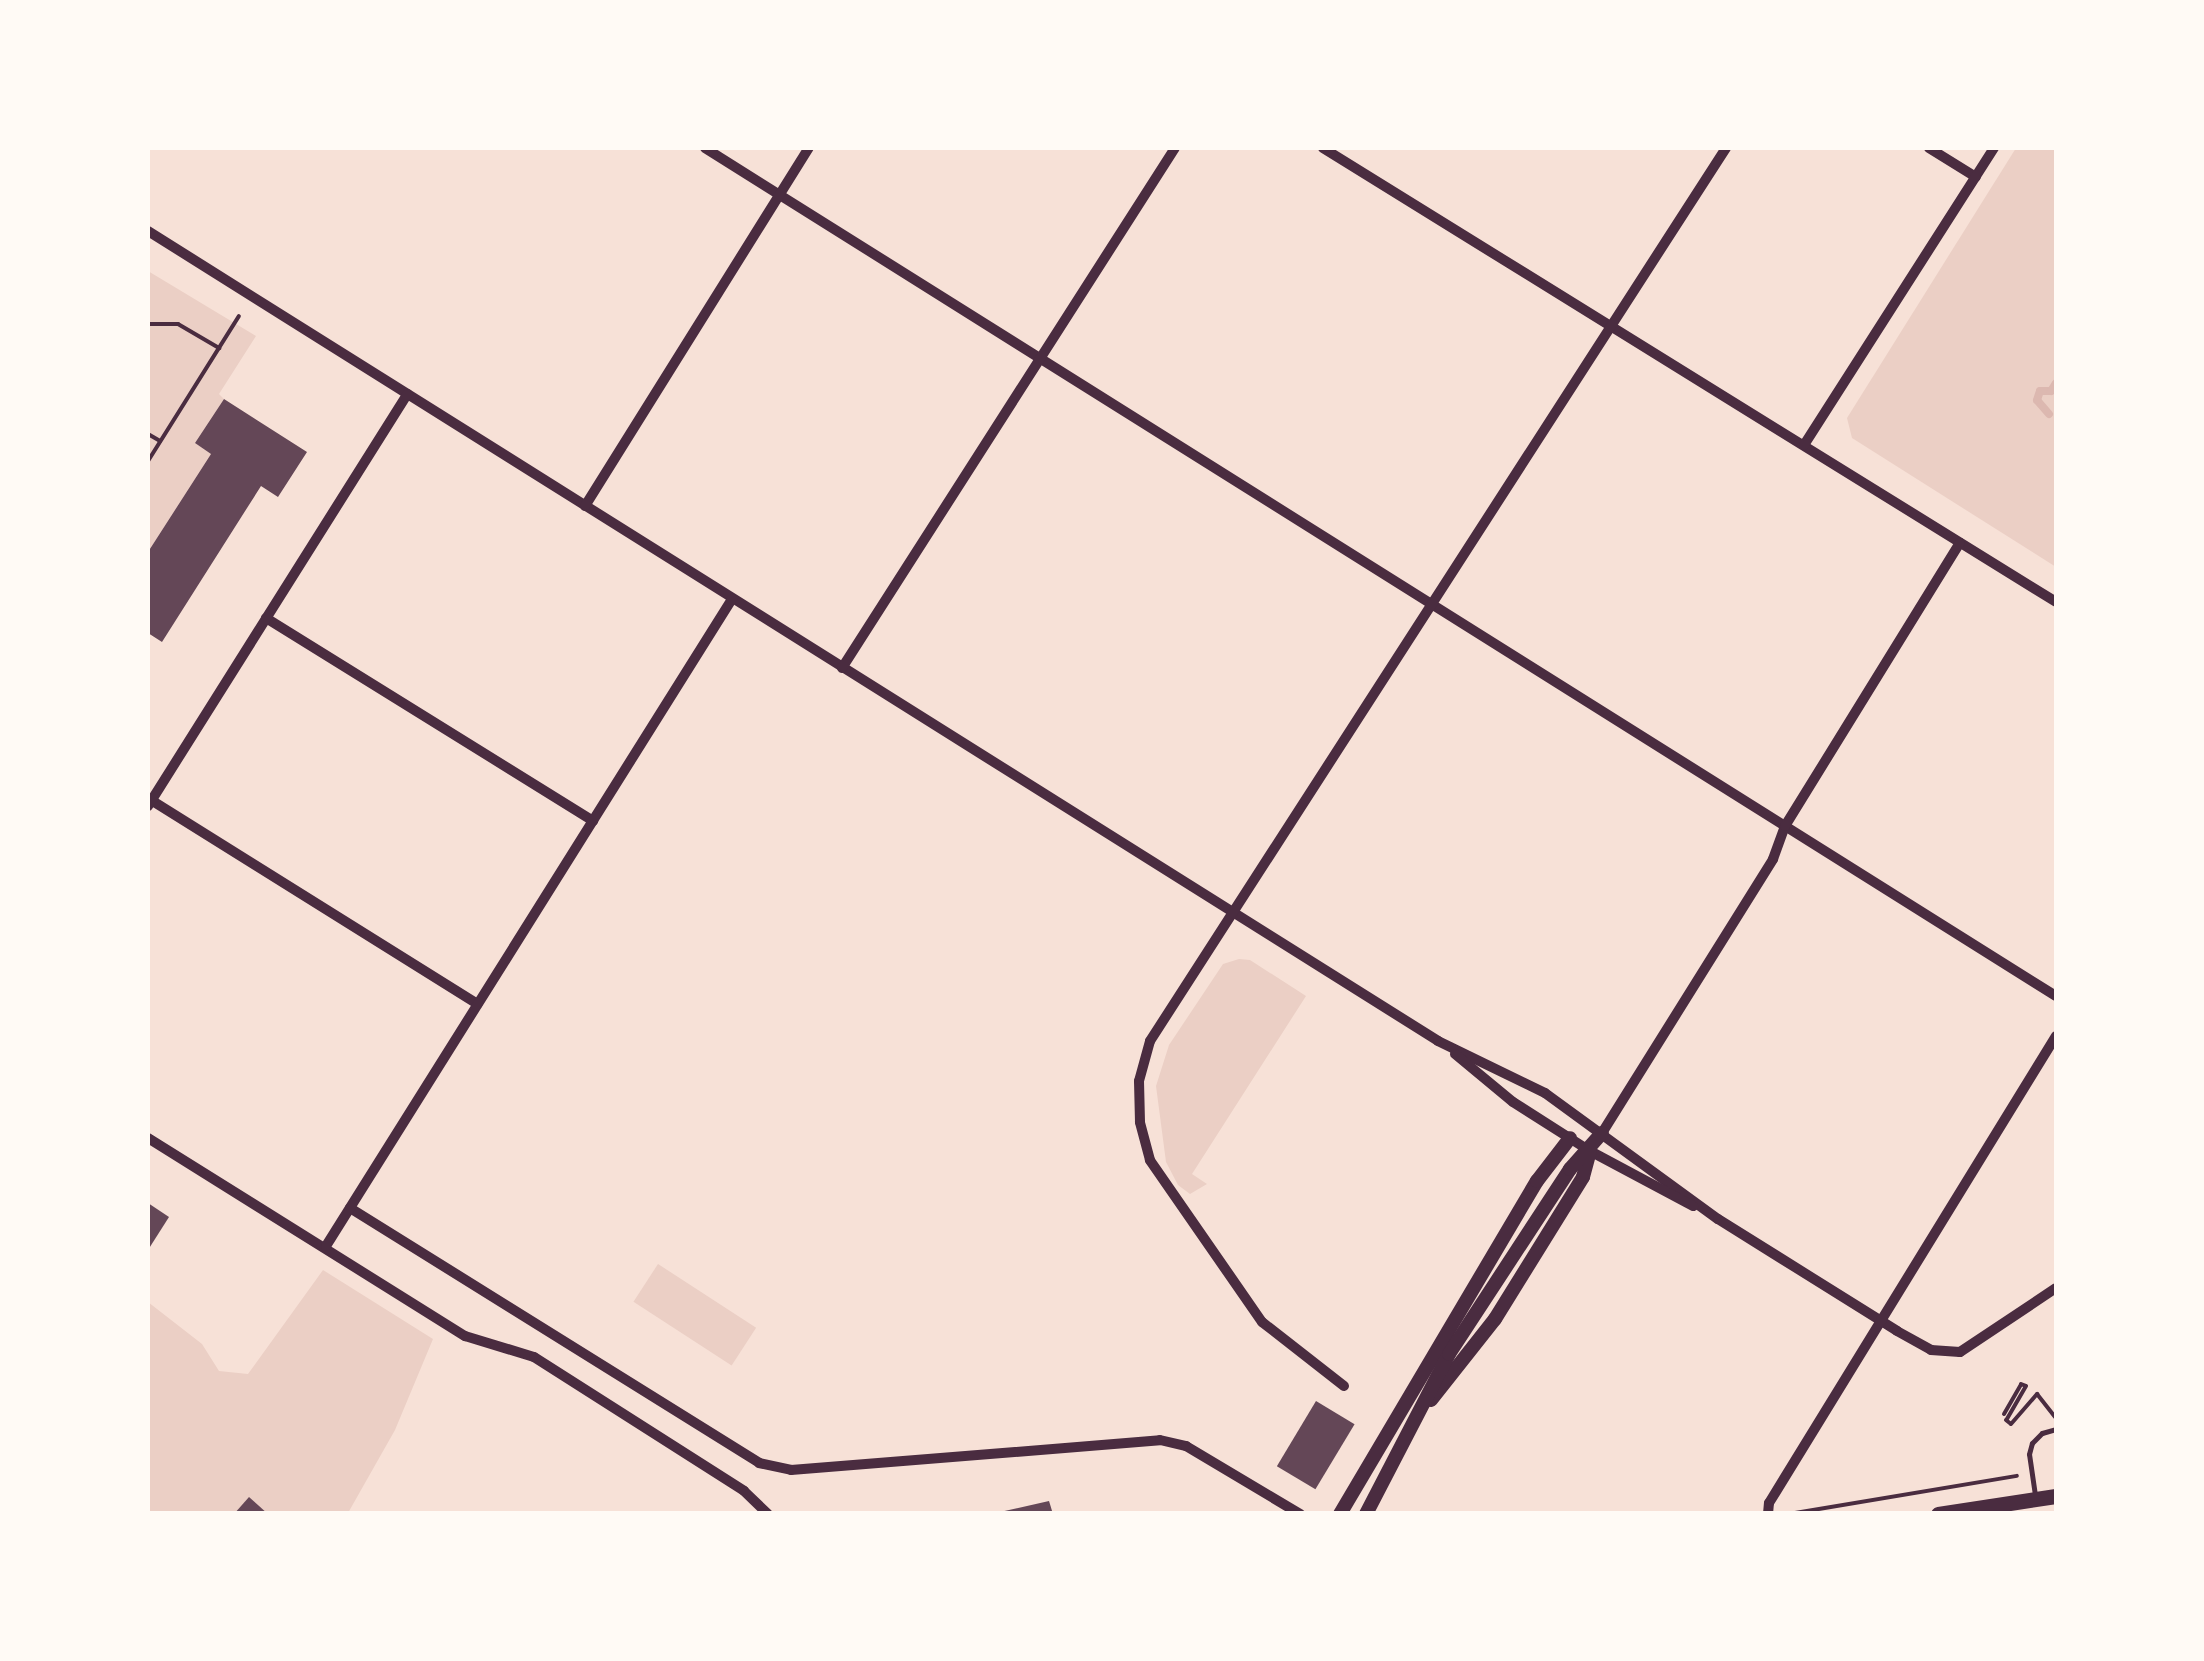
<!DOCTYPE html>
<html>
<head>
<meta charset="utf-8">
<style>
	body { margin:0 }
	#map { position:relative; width:2204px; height:1661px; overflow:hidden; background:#f7e1d7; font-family:"Noto Serif",serif }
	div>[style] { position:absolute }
	.green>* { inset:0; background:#ebcfc5; transform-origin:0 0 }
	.stream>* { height:8px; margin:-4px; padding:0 4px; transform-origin:4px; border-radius:4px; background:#dcb8b0 }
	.building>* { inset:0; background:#644757; transform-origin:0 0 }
	.path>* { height:4px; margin:-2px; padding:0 2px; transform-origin:2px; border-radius:2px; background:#4a2c40 }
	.service>* { height:5px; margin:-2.5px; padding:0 2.5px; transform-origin:2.5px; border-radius:2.5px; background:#4a2c40 }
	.minor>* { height:10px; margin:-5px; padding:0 5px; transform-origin:5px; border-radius:5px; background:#4a2c40 }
	.tertiary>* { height:14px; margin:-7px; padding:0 7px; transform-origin:7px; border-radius:7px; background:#4a2c40 }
	.secondary>* { height:15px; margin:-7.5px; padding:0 7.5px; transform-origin:7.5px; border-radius:7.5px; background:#4a2c40 }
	span { translate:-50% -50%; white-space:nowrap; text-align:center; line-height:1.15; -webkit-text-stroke:8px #fffaf5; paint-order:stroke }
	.frame { position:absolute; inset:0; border:150px solid #fffaf5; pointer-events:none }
</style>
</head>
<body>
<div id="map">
	<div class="green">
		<i style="clip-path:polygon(2016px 148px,2056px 148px,2056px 567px,1852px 438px,1847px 418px)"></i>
		<i style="clip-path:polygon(148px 271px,256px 336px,219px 394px,224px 399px,195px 443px,211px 454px,148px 552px)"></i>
		<i style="clip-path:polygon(1239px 959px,1250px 960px,1306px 996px,1192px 1174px,1207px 1184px,1190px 1194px,1178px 1185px,1166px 1162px,1156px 1086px,1169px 1045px,1223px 964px)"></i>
		<i style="left:658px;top:1264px;width:117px;height:45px;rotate:33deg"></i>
		<i style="clip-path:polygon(323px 1270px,433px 1339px,395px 1430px,348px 1513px,148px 1513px,148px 1302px,202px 1344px,219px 1371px,248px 1374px)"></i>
	</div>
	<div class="stream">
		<i style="left:2049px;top:414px;width:18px;rotate:-131deg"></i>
		<i style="left:2037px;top:400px;width:9px;rotate:-72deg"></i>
		<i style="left:2040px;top:391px;width:11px"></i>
		<i style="left:2051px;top:391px;width:9px;rotate:-58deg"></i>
	</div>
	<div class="building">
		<i style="clip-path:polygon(224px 399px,307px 452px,278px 497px,261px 486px,162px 642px,148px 633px,148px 552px,211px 454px,195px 443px)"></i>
		<i style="clip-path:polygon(148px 1203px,169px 1217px,148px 1250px)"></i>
		<i style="left:1316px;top:1401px;width:45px;height:76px;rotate:31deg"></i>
		<i style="clip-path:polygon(249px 1497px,268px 1514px,234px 1514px)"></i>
		<i style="clip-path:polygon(1049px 1501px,1053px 1514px,1000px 1514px,1000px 1512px)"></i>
	</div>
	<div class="path">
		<i style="left:148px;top:324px;width:30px"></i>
		<i style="left:178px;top:324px;width:48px;rotate:30.3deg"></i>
		<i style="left:148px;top:434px;width:14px;rotate:30deg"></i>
		<i style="left:148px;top:461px;width:171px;rotate:-57.9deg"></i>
		<i style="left:2004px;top:1414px;width:34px;rotate:-60deg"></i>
		<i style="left:2021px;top:1384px;width:5px;rotate:22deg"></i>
		<i style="left:2026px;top:1386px;width:39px;rotate:120deg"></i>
		<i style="left:2006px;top:1420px;width:6px;rotate:39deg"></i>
		<i style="left:2011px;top:1424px;width:40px;rotate:-49deg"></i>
		<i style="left:2037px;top:1394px;width:29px;rotate:52deg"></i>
		<i style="left:1789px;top:1514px;width:231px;rotate:-9.5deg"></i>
	</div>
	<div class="service">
		<i style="left:2035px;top:1495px;width:41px;rotate:-98.3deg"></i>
		<i style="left:2029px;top:1454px;width:11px;rotate:-75deg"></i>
		<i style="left:2032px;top:1443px;width:14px;rotate:-45deg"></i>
		<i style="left:2042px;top:1433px;width:15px;rotate:-16deg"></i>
	</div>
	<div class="minor">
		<i style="left:705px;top:148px;width:1595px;rotate:32.12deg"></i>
		<i style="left:1323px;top:148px;width:862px;rotate:31.77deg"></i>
		<i style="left:1929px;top:148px;width:55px;rotate:31.7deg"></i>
		<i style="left:148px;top:231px;width:1523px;rotate:32.12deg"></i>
		<i style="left:1438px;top:1041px;width:119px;rotate:25.9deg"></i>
		<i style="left:1545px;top:1093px;width:214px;rotate:36.1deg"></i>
		<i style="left:1718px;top:1219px;width:211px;rotate:32deg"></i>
		<i style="left:1897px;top:1331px;width:39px;rotate:29deg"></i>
		<i style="left:1931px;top:1350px;width:29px;rotate:4deg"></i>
		<i style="left:1960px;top:1352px;width:115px;rotate:-33.7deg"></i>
		<i style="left:1804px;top:445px;width:353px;rotate:-57.4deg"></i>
		<i style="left:585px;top:506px;width:422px;rotate:-58deg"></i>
		<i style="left:266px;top:618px;width:385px;rotate:31.8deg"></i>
		<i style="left:842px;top:668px;width:617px;rotate:-57.37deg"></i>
		<i style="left:151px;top:800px;width:385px;rotate:32deg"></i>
		<i style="left:148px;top:806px;width:487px;rotate:-57.8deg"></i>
		<i style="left:1455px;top:1054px;width:75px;rotate:39.6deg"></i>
		<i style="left:1513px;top:1102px;width:91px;rotate:32.5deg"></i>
		<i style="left:1590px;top:1151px;width:117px;rotate:28.1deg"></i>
		<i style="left:1602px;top:1133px;width:323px;rotate:-58deg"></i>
		<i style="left:1773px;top:859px;width:35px;rotate:-70deg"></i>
		<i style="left:1785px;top:826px;width:333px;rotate:-58.3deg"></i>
		<i style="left:148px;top:1138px;width:374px;rotate:32deg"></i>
		<i style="left:465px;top:1336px;width:72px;rotate:16.9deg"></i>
		<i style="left:534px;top:1357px;width:249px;rotate:32.5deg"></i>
		<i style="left:744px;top:1491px;width:33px;rotate:44deg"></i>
		<i style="left:350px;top:1208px;width:482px;rotate:31.9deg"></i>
		<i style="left:759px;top:1463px;width:33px;rotate:12deg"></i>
		<i style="left:791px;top:1470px;width:370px;rotate:-4.6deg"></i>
		<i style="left:1160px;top:1440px;width:27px;rotate:13deg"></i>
		<i style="left:1186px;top:1446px;width:133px;rotate:30.8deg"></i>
		<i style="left:326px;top:1246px;width:764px;rotate:-57.89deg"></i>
		<i style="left:1344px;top:1386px;width:104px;rotate:-142deg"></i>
		<i style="left:1262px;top:1322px;width:197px;rotate:-124.7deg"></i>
		<i style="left:1150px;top:1160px;width:39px;rotate:-105deg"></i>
		<i style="left:1140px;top:1122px;width:41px;rotate:-91.4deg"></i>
		<i style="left:1139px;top:1081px;width:41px;rotate:-74.6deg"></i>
		<i style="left:1150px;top:1041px;width:1063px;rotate:-57.18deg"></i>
		<i style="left:1768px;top:1514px;width:11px;rotate:-85deg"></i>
		<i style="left:1769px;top:1503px;width:548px;rotate:-58.43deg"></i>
	</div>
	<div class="tertiary">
		<i style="left:1431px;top:1400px;width:103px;rotate:-51.7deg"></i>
		<i style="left:1495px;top:1319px;width:167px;rotate:-58.2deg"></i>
		<i style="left:1583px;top:1177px;width:27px;rotate:-75deg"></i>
		<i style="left:1340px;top:1514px;width:387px;rotate:-59.4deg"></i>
		<i style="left:1537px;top:1181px;width:54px;rotate:-52.5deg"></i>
		<i style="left:1366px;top:1514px;width:180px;rotate:-62.6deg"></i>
		<i style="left:1449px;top:1354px;width:221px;rotate:-56.8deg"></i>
		<i style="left:1570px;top:1169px;width:48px;rotate:-48.4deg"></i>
	</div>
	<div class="secondary">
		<i style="left:1938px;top:1514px;width:119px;rotate:-8.7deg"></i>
	</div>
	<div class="frame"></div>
</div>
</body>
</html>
